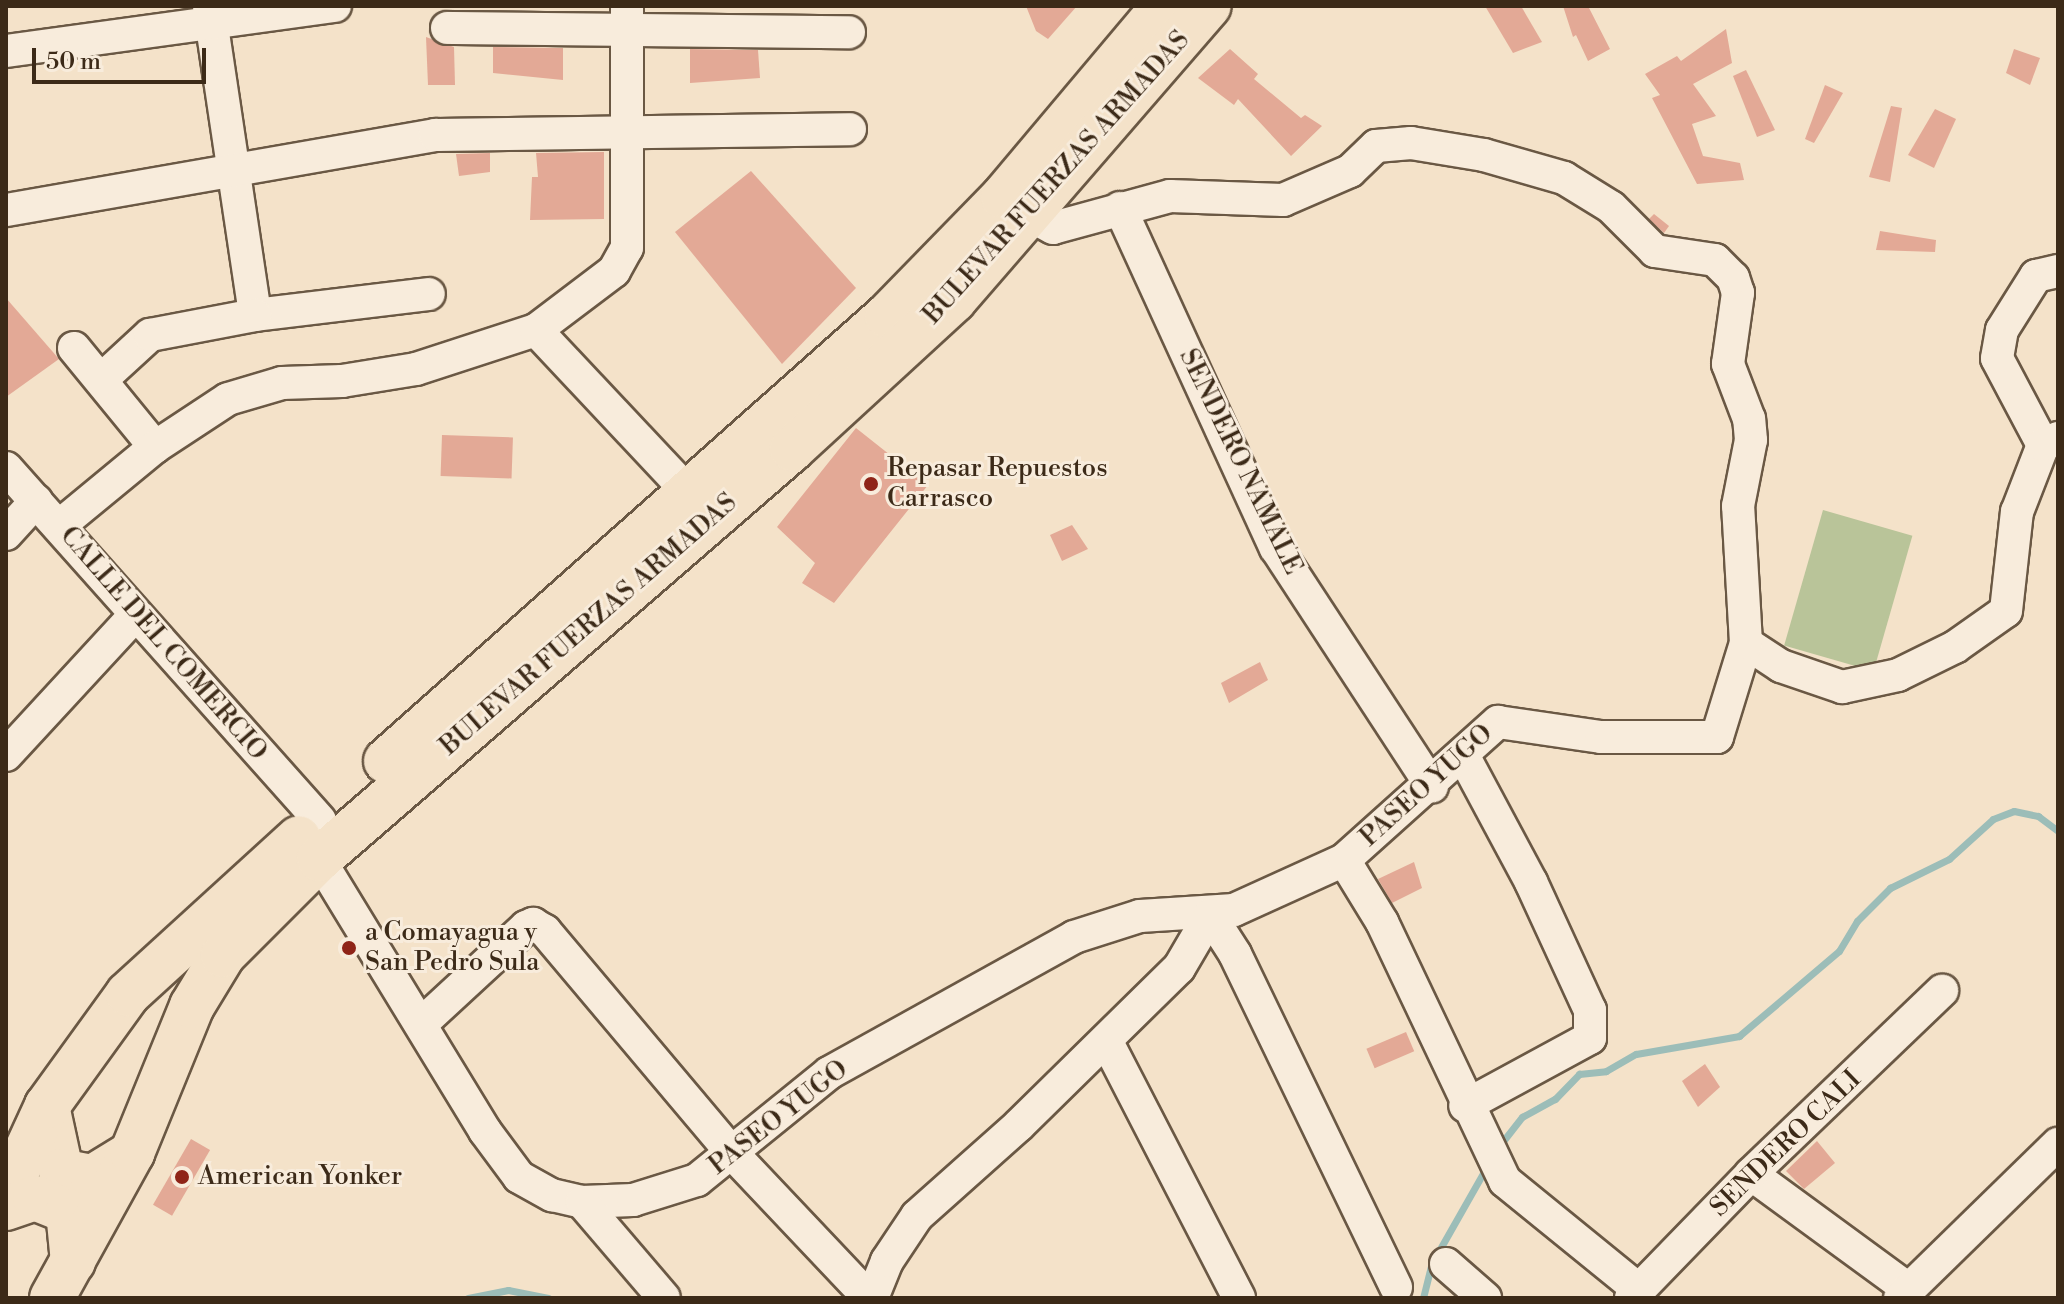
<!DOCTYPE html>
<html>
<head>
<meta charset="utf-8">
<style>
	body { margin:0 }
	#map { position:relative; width:2064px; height:1304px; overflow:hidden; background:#f4e2c9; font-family:"Libre Bodoni",serif }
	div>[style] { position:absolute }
	.green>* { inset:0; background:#b9c499; transform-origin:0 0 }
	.stream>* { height:7px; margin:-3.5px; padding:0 3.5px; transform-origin:3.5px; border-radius:3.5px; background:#9cbdb8 }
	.building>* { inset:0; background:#e3a996; transform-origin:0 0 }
	.roads { filter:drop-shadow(2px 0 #6a5844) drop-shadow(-2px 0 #6a5844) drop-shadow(0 2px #6a5844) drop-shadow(0 -2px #6a5844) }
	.minor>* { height:32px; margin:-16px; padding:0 16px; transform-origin:16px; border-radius:16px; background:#f8ecdc }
	.highway>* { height:44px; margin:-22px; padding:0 22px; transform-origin:22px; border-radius:22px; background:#f4e2c9 }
	.dots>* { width:22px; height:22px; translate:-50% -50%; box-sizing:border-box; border:4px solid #f8ecdc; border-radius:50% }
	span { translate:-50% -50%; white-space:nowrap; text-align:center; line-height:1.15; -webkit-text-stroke:6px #f8ecdc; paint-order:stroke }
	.street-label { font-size:26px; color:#3c2a18 }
	.poi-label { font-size:26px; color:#3c2a18 }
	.left { translate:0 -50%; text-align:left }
	.frame { position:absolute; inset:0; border:8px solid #3c2a18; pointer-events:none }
	.scale { position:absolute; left:32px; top:48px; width:174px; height:36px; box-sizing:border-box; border:4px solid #3c2a18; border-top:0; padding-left:10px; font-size:24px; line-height:28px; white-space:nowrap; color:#3c2a18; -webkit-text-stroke:6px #f8ecdc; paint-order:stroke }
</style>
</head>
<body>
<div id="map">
	<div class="green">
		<i style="left:1823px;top:510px;width:93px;height:141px;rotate:16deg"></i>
	</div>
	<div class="stream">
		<i style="left:1500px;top:1145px;width:36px;rotate:-52deg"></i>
		<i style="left:1522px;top:1117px;width:38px;rotate:-29deg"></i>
		<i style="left:1555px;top:1099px;width:35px;rotate:-46deg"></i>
		<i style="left:1579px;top:1074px;width:27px;rotate:-6deg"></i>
		<i style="left:1606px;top:1071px;width:34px;rotate:-30deg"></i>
		<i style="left:1636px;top:1054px;width:105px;rotate:-9.9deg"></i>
		<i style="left:1739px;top:1036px;width:131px;rotate:-40.4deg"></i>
		<i style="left:1839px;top:951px;width:35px;rotate:-59deg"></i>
		<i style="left:1857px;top:921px;width:47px;rotate:-45deg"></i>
		<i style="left:1890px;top:888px;width:66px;rotate:-26.2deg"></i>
		<i style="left:1949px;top:859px;width:59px;rotate:-42.3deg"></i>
		<i style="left:1993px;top:819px;width:22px;rotate:-21deg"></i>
		<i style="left:2014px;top:811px;width:25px;rotate:12deg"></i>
		<i style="left:2038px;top:816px;width:25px;rotate:37deg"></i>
		<i style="left:468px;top:1298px;width:41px;rotate:-11.3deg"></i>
		<i style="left:508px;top:1290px;width:41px;rotate:11.3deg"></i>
		<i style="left:1423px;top:1298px;width:36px;rotate:-76deg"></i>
		<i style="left:1432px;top:1263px;width:112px;rotate:-60.4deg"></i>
	</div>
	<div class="building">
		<i style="clip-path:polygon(1026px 6px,1077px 6px,1048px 39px,1036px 31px)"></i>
		<i style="clip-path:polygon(1485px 6px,1521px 6px,1542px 42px,1513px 53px)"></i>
		<i style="clip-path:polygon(1563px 6px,1588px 6px,1610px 49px,1588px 61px,1576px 35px,1573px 37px)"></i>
		<i style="clip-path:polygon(1726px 29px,1732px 63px,1693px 84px,1716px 116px,1692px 124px,1703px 156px,1740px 163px,1744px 180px,1697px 184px,1652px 98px,1660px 95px,1645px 74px,1677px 56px,1681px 61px)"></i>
		<i style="clip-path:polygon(426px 37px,454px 47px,455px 85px,428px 85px)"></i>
		<i style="clip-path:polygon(493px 47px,563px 48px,563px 80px,493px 73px)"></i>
		<i style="clip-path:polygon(690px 49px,758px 50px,760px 78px,690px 83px)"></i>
		<i style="clip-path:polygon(1230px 49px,1258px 74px,1254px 79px,1301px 118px,1305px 115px,1322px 126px,1291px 156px,1238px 99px,1234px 105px,1198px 78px)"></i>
		<i style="clip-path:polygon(2014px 49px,2040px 58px,2030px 85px,2006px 73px)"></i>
		<i style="clip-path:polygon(1746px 70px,1775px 130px,1757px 137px,1733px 76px)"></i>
		<i style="clip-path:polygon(1825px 85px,1843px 93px,1814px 143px,1805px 139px)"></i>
		<i style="clip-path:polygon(1891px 106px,1902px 108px,1890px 182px,1869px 177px)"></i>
		<i style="clip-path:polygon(1935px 109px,1956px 119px,1934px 168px,1908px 155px)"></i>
		<i style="clip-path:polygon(604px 152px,604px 219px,530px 220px,532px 177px,538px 177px,536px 153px)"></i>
		<i style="clip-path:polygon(490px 153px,490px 172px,459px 176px,456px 154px)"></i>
		<i style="clip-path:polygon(751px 171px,856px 288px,782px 364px,675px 232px)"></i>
		<i style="clip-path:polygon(1654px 214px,1669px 226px,1664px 233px,1649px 219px)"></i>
		<i style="clip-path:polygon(1880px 231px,1936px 240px,1935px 252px,1876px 250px)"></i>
		<i style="clip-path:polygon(6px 298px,59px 359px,6px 397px)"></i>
		<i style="clip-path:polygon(856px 428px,928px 485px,834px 603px,802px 583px,815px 563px,777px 527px)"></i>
		<i style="left:442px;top:435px;width:71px;height:41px;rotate:2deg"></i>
		<i style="clip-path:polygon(1072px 525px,1088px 549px,1062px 561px,1050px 535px)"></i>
		<i style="clip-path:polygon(1260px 662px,1268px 680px,1229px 703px,1221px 683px)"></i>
		<i style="clip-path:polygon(1414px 862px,1422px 888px,1392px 903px,1378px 879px)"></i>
		<i style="left:1406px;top:1032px;width:21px;height:43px;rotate:67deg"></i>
		<i style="clip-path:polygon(1705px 1064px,1720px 1087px,1698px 1107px,1682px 1081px)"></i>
		<i style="left:191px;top:1139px;width:22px;height:76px;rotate:30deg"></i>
		<i style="clip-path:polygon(1817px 1141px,1835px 1163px,1804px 1189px,1786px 1171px)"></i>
	</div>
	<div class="roads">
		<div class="minor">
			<i style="left:209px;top:6px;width:312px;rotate:81.5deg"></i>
			<i style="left:255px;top:315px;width:175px;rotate:-6.9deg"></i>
			<i style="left:447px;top:28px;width:402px;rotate:0.6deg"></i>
			<i style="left:6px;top:51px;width:332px;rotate:-7.8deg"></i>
			<i style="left:1120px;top:208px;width:374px;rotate:65.4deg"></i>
			<i style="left:1276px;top:548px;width:285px;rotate:56.8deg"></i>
			<i style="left:6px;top:210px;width:436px;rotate:-9.9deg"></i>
			<i style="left:435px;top:135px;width:415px;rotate:-0.8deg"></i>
			<i style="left:536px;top:330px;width:221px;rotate:46.8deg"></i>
			<i style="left:74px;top:348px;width:128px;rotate:50.7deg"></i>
			<i style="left:101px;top:380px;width:67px;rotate:-42.6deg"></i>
			<i style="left:150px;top:335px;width:107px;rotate:-10.8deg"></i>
			<i style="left:2043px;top:445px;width:98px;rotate:-117.9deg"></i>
			<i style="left:1997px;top:358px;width:28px;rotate:-80deg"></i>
			<i style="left:2002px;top:330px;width:64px;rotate:-57.8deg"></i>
			<i style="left:2036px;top:276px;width:23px;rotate:-13deg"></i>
			<i style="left:6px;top:468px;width:472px;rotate:48.3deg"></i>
			<i style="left:59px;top:526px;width:124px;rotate:-39.5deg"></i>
			<i style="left:155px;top:447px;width:87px;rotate:-33.3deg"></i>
			<i style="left:228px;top:399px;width:56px;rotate:-16.5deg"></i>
			<i style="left:282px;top:383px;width:60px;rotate:-1.9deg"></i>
			<i style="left:342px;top:381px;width:75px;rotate:-9.2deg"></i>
			<i style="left:416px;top:369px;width:126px;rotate:-18deg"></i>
			<i style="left:536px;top:330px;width:98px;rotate:-37.1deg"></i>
			<i style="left:614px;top:271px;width:26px;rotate:-61deg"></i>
			<i style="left:627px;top:248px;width:242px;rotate:-90deg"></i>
			<i style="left:6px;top:534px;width:45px;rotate:-47.7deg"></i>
			<i style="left:1746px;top:643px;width:42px;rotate:33.3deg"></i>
			<i style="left:1781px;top:666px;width:65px;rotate:19deg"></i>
			<i style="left:1842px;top:687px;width:57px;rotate:-12.1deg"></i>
			<i style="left:1898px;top:675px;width:64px;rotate:-26.2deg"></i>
			<i style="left:1955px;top:647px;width:62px;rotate:-35.2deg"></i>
			<i style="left:2006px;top:611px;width:100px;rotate:-83.7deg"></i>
			<i style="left:2017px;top:512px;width:72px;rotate:-68.8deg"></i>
			<i style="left:2043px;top:445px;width:17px;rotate:-25deg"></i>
			<i style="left:6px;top:755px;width:190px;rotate:-47.3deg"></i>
			<i style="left:1464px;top:757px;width:142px;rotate:61.8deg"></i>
			<i style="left:1531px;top:882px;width:141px;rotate:65.3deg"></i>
			<i style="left:1590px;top:1010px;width:28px;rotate:90deg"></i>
			<i style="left:1590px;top:1038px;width:142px;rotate:151.5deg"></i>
			<i style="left:319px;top:859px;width:319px;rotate:58.6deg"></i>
			<i style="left:485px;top:1131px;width:57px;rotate:53.5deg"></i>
			<i style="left:519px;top:1177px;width:38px;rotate:29deg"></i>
			<i style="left:552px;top:1195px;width:31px;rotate:13deg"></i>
			<i style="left:582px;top:1202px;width:51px;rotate:-2.2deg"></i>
			<i style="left:633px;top:1200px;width:67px;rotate:-17.4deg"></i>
			<i style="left:697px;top:1180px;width:170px;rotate:-39deg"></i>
			<i style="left:829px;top:1073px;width:280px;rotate:-29deg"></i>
			<i style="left:1074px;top:937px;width:69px;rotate:-17.7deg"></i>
			<i style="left:1140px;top:916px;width:94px;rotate:-3.7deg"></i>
			<i style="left:1234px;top:910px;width:121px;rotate:-24.4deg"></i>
			<i style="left:1344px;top:860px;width:207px;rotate:-41.9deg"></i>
			<i style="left:1498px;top:722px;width:104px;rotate:8.3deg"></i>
			<i style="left:1601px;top:737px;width:116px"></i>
			<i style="left:1717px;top:737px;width:98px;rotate:-72.9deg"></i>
			<i style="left:1746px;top:643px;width:137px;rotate:-93.3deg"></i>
			<i style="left:1738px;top:506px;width:67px;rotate:-78.9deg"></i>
			<i style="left:1751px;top:440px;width:21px;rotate:-95deg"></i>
			<i style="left:1749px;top:419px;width:59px;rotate:-110.9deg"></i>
			<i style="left:1728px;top:364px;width:72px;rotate:-82deg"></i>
			<i style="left:1738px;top:293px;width:16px;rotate:-108deg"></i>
			<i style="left:1733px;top:278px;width:25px;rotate:-135deg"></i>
			<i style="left:1715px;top:260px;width:61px;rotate:-171.5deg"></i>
			<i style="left:1655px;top:251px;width:62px;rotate:-135deg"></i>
			<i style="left:1611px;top:207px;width:55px;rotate:-148.3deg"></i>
			<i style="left:1564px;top:178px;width:83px;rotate:-164deg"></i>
			<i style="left:1484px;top:155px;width:74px;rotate:-170.7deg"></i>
			<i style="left:1411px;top:143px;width:35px;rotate:175deg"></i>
			<i style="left:1376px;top:146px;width:36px;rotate:136deg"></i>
			<i style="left:1350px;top:171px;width:73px;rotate:156.6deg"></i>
			<i style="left:1283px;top:200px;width:113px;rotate:-178deg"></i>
			<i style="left:1170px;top:196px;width:121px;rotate:164.7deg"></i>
			<i style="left:1053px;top:228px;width:29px;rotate:-151deg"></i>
			<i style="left:1344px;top:860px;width:73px;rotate:58.5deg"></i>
			<i style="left:1382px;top:922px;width:287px;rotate:64.6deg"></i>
			<i style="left:1505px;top:1181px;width:173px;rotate:39.1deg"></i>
			<i style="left:421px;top:1024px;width:143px;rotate:-42.7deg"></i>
			<i style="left:526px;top:927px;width:8px;rotate:-23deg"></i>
			<i style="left:533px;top:924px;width:14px;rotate:30deg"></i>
			<i style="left:545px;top:931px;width:289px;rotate:49.9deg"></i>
			<i style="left:731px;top:1152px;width:201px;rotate:46.6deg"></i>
			<i style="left:1107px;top:1042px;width:288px;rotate:62.7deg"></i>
			<i style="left:1751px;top:1174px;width:195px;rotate:36.2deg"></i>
			<i style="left:582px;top:1202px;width:126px;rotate:49.5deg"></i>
			<i style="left:1446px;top:1264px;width:52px;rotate:41.1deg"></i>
			<i style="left:872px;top:1298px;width:40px;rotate:-68deg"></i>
			<i style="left:887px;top:1261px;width:54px;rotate:-56.3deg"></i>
			<i style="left:917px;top:1216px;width:137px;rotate:-41.7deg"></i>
			<i style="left:1019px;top:1125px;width:224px;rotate:-44.5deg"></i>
			<i style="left:1179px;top:968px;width:61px;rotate:-59.7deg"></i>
			<i style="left:1210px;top:915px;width:46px;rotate:57.3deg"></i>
			<i style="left:1235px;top:954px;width:370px;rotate:64.2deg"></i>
			<i style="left:1631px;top:1298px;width:173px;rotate:-45.9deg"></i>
			<i style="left:1751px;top:1174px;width:265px;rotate:-43.8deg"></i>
			<i style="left:1900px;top:1298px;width:221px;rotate:-44.3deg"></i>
		</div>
		<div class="highway">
			<i style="left:386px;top:761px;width:670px;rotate:-41.61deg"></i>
			<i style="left:887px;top:316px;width:166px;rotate:-45.7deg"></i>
			<i style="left:1003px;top:197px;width:250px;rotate:-49.9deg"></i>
			<i style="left:47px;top:1106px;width:66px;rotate:77.8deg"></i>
			<i style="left:61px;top:1171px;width:33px;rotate:11deg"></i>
			<i style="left:93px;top:1177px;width:46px;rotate:-31.6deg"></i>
			<i style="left:6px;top:1195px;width:98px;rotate:-65.3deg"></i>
			<i style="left:47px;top:1106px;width:138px;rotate:-54.1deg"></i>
			<i style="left:128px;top:994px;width:231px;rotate:-42.4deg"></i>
			<i style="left:6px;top:1208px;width:31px;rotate:-19deg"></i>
			<i style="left:35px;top:1198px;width:35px;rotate:22deg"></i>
			<i style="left:68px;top:1211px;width:51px;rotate:84.4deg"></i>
			<i style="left:52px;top:1298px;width:166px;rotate:-61.1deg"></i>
			<i style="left:132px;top:1153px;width:159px;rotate:-67.8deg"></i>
			<i style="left:192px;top:1006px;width:60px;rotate:-58.7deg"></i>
			<i style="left:223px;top:955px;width:136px;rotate:-45deg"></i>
			<i style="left:319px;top:859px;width:626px;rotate:-40.92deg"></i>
			<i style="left:792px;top:449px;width:220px;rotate:-42.6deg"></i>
			<i style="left:954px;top:300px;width:389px;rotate:-49.1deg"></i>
		</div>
	</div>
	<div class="dots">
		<i style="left:871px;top:484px;background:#8f2418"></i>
		<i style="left:349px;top:948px;background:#8f2418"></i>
		<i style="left:182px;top:1177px;background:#8f2418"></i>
	</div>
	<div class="street-label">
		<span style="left:1057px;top:178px;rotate:-48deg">BULEVAR FUERZAS ARMADAS</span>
		<span style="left:1240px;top:462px;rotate:64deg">SENDERO NAMALE</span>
		<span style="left:589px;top:625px;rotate:-41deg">BULEVAR FUERZAS ARMADAS</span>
		<span style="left:163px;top:644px;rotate:49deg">CALLE DEL COMERCIO</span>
		<span style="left:1427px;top:786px;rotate:-42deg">PASEO YUGO</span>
		<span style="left:779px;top:1118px;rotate:-38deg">PASEO YUGO</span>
		<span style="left:1786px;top:1144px;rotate:-44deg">SENDERO CALI</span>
	</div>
	<div class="poi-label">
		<span class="left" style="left:887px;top:484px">Repasar Repuestos<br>Carrasco</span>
		<span class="left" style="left:365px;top:948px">a Comayagua y<br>San Pedro Sula</span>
		<span class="left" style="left:198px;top:1177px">American Yonker</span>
	</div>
	<div class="frame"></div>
	<div class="scale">50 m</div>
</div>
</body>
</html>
